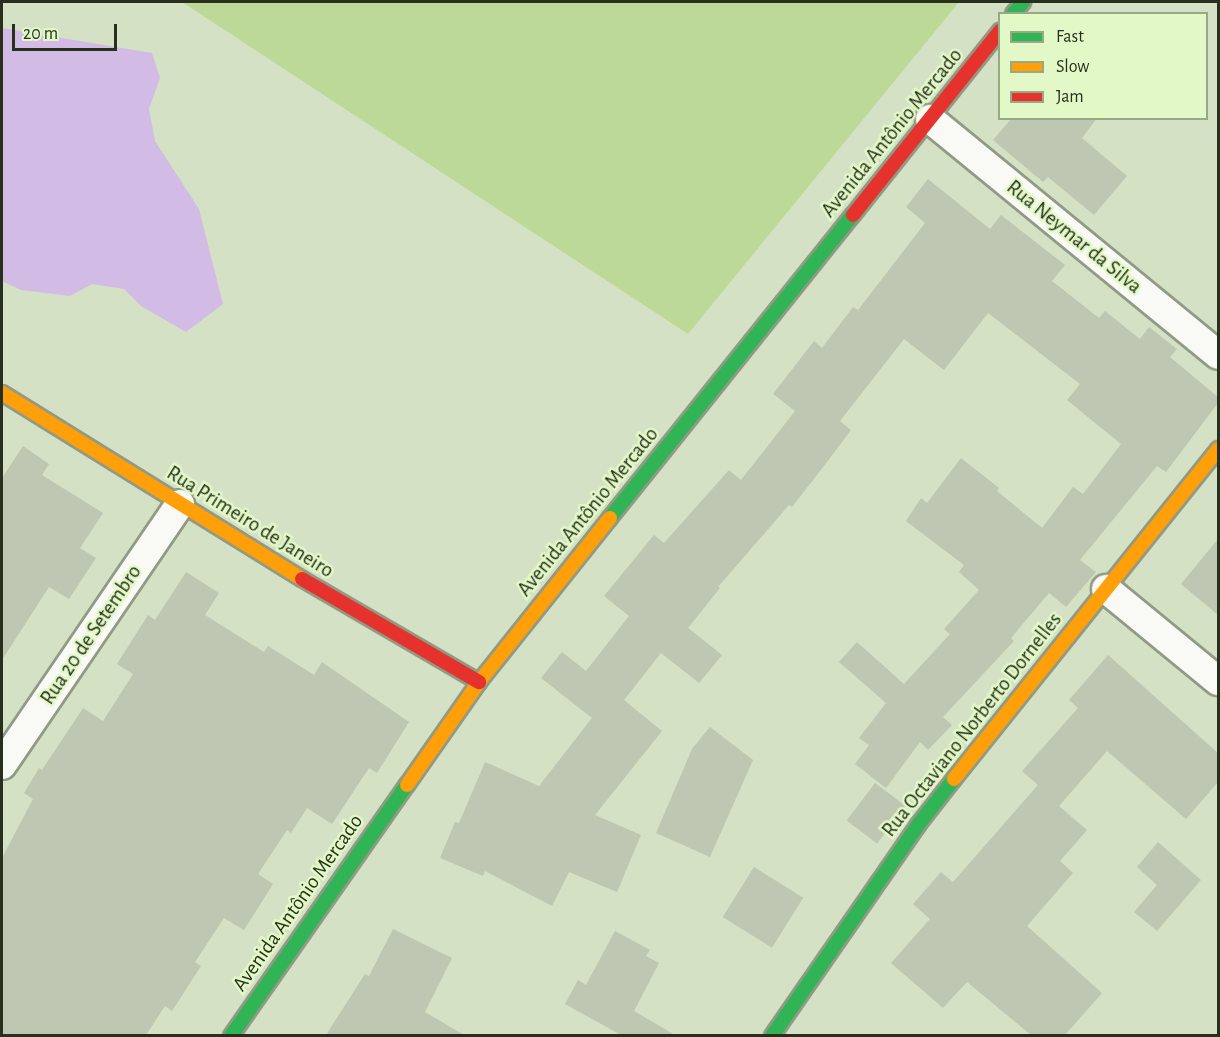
<!DOCTYPE html>
<html>
<head>
<meta charset="utf-8">
<style>
	body { margin:0 }
	#map { position:relative; width:1220px; height:1037px; overflow:hidden; background:#d4e1c5; font-family:"Alegreya Sans",sans-serif }
	div>[style] { position:absolute }
	.green>* { inset:0; background:#bdd997 }
	.water>* { inset:0; background:#d2bce6 }
	.building>* { inset:0; background:#bdc7b1; transform-origin:0 0 }
	.roads { filter:drop-shadow(2px 0 #909a84) drop-shadow(-2px 0 #909a84) drop-shadow(0 2px #909a84) drop-shadow(0 -2px #909a84) }
	.street>* { height:28px; margin:-14px; padding:0 14px; transform-origin:14px; border-radius:14px; background:#f9faf6 }
	.fast>* { height:14px; margin:-7px; padding:0 7px; transform-origin:7px; border-radius:7px; background:#30b455 }
	.slow>* { height:14px; margin:-7px; padding:0 7px; transform-origin:7px; border-radius:7px; background:#ff9f0a }
	.jam>* { height:14px; margin:-7px; padding:0 7px; transform-origin:7px; border-radius:7px; background:#e5322d }
	span { translate:-50% -50%; white-space:nowrap; text-align:center; line-height:1.15; -webkit-text-stroke:5px #e2f9c7; paint-order:stroke }
	.street-label { font-size:21px; color:#28301d }
	.frame { position:absolute; inset:0; border:3px solid #28301d; pointer-events:none }
	.legend { position:absolute; left:998px; top:12px; width:210px; height:108px; box-sizing:border-box; background:#e2f9c7; border:2px solid #98a983; margin:0; padding:8px 10px; list-style:none; font-size:18px; color:#28301d }
	.legend li { display:flex; align-items:center; gap:12px; height:30px }
	.legend b { width:30px; border:2px solid #98a983 }
	.scale { position:absolute; left:12px; top:24px; width:105px; height:27px; box-sizing:border-box; border:3px solid #28301d; border-top:0; padding-left:8px; font-size:18px; line-height:21px; white-space:nowrap; color:#28301d; -webkit-text-stroke:4px #e2f9c7; paint-order:stroke }
</style>
</head>
<body>
<div id="map">
	<div class="green">
		<i style="clip-path:polygon(182px 2px,959px 2px,688px 334px)"></i>
	</div>
	<div class="water">
		<i style="clip-path:polygon(2px 28px,152px 53px,160px 78px,149px 109px,155px 141px,199px 209px,223px 304px,186px 332px,141px 306px,124px 289px,92px 284px,70px 296px,21px 290px,2px 281px)"></i>
	</div>
	<div class="building">
		<i style="clip-path:polygon(1012px 118px,1097px 118px,1082px 138px,1127px 176px,1094px 215px,1048px 177px,1043px 182px,993px 140px)"></i>
		<i style="clip-path:polygon(928px 179px,990px 229px,1001px 215px,1065px 265px,1052px 281px,1099px 318px,1105px 311px,1140px 339px,1149px 327px,1177px 349px,1170px 357px,1218px 397px,1218px 403px,1166px 472px,1157px 466px,1080px 560px,1096px 572px,1066px 607px,1049px 593px,1011px 638px,1014px 641px,943px 717px,952px 725px,928px 750px,920px 742px,886px 788px,855px 764px,869px 745px,859px 738px,886px 703px,839px 662px,857px 642px,904px 684px,950px 634px,944px 629px,979px 590px,959px 572px,964px 565px,906px 521px,921px 498px,927px 503px,961px 458px,999px 488px,997px 491px,1042px 528px,1073px 487px,1083px 494px,1121px 444px,1067px 400px,1080px 384px,988px 313px,944px 370px,904px 339px,840px 421px,851px 430px,827px 462px,792px 507px,789px 505px,718px 587px,720px 588px,688px 628px,722px 655px,699px 683px,661px 653px,624px 700px,662px 731px,595px 815px,641px 835px,617px 892px,569px 872px,552px 906px,485px 871px,483px 876px,440px 858px,455px 822px,459px 823px,485px 762px,539px 786px,592px 718px,541px 678px,562px 652px,586px 671px,629px 616px,604px 596px,654px 535px,664px 543px,729px 470px,741px 480px,795px 411px,773px 394px,814px 341px,822px 348px,853px 307px,858px 310px,925px 223px,906px 207px)"></i>
		<i style="clip-path:polygon(23px 446px,49px 464px,42px 475px,103px 513px,80px 548px,96px 558px,69px 599px,49px 587px,2px 660px,2px 478px)"></i>
		<i style="clip-path:polygon(1218px 539px,1218px 615px,1181px 584px)"></i>
		<i style="clip-path:polygon(186px 572px,219px 593px,205px 615px,264px 652px,268px 646px,314px 675px,322px 662px,409px 722px,377px 773px,369px 768px,332px 824px,307px 808px,291px 833px,287px 830px,258px 874px,273px 884px,244px 930px,224px 918px,195px 962px,201px 966px,172px 1011px,165px 1006px,146px 1035px,2px 1035px,2px 858px,33px 799px,24px 793px,39px 768px,42px 770px,83px 708px,103px 721px,133px 674px,117px 664px,148px 615px,155px 620px)"></i>
		<i style="clip-path:polygon(1108px 655px,1218px 753px,1218px 782px,1186px 819px,1107px 751px,1059px 806px,1087px 830px,1060px 861px,1073px 873px,1027px 926px,1102px 993px,1065px 1035px,1031px 1035px,967px 982px,943px 1008px,891px 963px,930px 919px,913px 904px,941px 872px,953px 882px,1038px 785px,1022px 771px,1078px 708px,1069px 700px)"></i>
		<i style="clip-path:polygon(710px 727px,753px 760px,710px 857px,656px 833px,692px 749px)"></i>
		<i style="left:875px;top:783px;width:38px;height:47px;rotate:37deg"></i>
		<i style="clip-path:polygon(1158px 842px,1201px 880px,1157px 931px,1134px 912px,1157px 885px,1137px 867px)"></i>
		<i style="left:754px;top:867px;width:58px;height:59px;rotate:32deg"></i>
		<i style="clip-path:polygon(393px 929px,452px 958px,425px 1012px,464px 1035px,326px 1035px,365px 974px,369px 976px)"></i>
		<i style="clip-path:polygon(615px 931px,650px 950px,646px 956px,659px 963px,634px 1011px,675px 1035px,621px 1035px,565px 1004px,578px 980px,586px 985px)"></i>
	</div>
	<div class="roads">
		<div class="street">
			<i style="left:930px;top:119px;width:372px;rotate:39.3deg"></i>
			<i style="left:1106px;top:589px;width:145px;rotate:39.4deg"></i>
			<i style="left:2px;top:765px;width:316px;rotate:-55.7deg"></i>
		</div>
		<div class="fast">
			<i style="left:1013px;top:14px;width:16px;rotate:-50deg"></i>
			<i style="left:610px;top:518px;width:388px;rotate:-51.3deg"></i>
			<i style="left:231px;top:1036px;width:307px;rotate:-55deg"></i>
			<i style="left:772px;top:1036px;width:257px;rotate:-55.3deg"></i>
			<i style="left:918px;top:825px;width:58px;rotate:-52deg"></i>
		</div>
		<div class="slow">
			<i style="left:2px;top:393px;width:353px;rotate:31.8deg"></i>
			<i style="left:954px;top:779px;width:423px;rotate:-51.3deg"></i>
			<i style="left:407px;top:785px;width:126px;rotate:-55deg"></i>
			<i style="left:479px;top:682px;width:210px;rotate:-51.4deg"></i>
		</div>
		<div class="jam">
			<i style="left:853px;top:215px;width:236px;rotate:-51.4deg"></i>
			<i style="left:302px;top:579px;width:205px;rotate:30.2deg"></i>
		</div>
	</div>
	<div class="street-label">
		<span style="left:892px;top:133px;rotate:-51deg">Avenida Antônio Mercado</span>
		<span style="left:1074px;top:237px;rotate:39deg">Rua Neymar da Silva</span>
		<span style="left:588px;top:512px;rotate:-51deg">Avenida Antônio Mercado</span>
		<span style="left:250px;top:522px;rotate:32deg">Rua Primeiro de Janeiro</span>
		<span style="left:91px;top:635px;rotate:-56deg">Rua 20 de Setembro</span>
		<span style="left:972px;top:725px;rotate:-52deg">Rua Octaviano Norberto Dornelles</span>
		<span style="left:298px;top:903px;rotate:-55deg">Avenida Antônio Mercado</span>
	</div>
	<div class="frame"></div>
	<ul class="legend">
	<li><b style="height:8px;background:#30b455"></b>Fast</li>
	<li><b style="height:8px;background:#ff9f0a"></b>Slow</li>
	<li><b style="height:8px;background:#e5322d"></b>Jam</li>
	</ul>
	<div class="scale">20 m</div>
</div>
</body>
</html>
